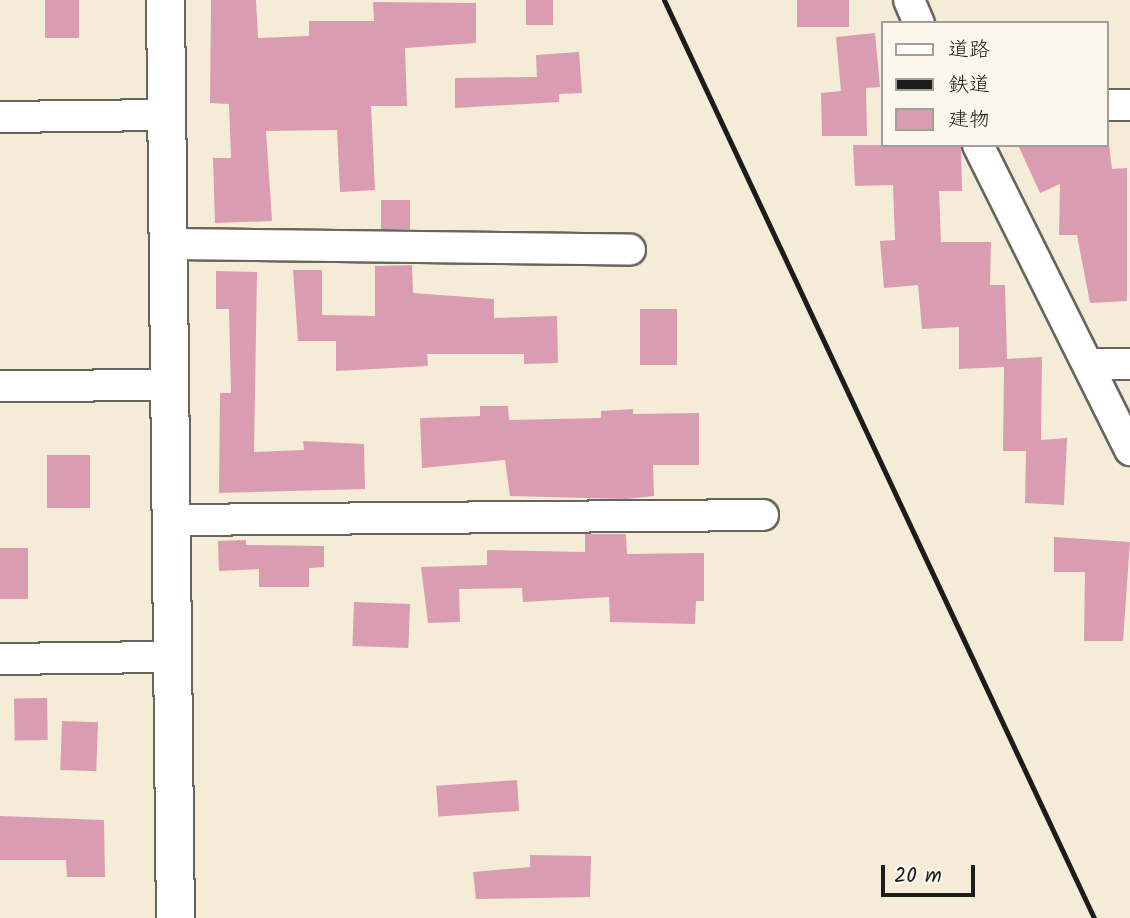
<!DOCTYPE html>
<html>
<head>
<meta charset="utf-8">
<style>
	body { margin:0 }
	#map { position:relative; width:1130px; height:918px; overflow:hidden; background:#f5ecd7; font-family:Kalam,"Klee One",sans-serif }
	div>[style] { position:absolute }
	.building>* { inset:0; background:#da9cb0; transform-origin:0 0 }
	.roads { filter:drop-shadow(2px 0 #68655d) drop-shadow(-2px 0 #68655d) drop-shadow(0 2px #68655d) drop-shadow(0 -2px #68655d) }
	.minor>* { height:30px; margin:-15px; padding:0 15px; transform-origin:15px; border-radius:15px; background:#fff }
	.tertiary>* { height:37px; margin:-18.5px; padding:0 18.5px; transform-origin:18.5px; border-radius:18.5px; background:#fff }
	.rail>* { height:5px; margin:-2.5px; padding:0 2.5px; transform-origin:2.5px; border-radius:2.5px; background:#1c1c1c }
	span { translate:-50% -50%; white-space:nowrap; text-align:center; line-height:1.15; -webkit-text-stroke:7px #fbf7ec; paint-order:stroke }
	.legend { position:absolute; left:881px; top:21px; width:228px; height:126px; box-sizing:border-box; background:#fbf7ec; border:2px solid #a29f99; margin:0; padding:9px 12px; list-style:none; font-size:21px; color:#1c1c1c }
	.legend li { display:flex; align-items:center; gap:14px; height:35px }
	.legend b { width:35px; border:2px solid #a29f99 }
	.scale { position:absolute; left:881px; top:865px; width:94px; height:32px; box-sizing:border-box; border:4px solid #1c1c1c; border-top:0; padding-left:9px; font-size:21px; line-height:24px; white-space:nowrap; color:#1c1c1c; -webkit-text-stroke:5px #fbf7ec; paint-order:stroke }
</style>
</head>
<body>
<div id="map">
	<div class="building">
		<i style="left:45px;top:0;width:34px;height:38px"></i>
		<i style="clip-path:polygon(211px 0,256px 0,258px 38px,309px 36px,309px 21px,374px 21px,373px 2px,476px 3px,476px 43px,405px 48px,407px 106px,371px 106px,375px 190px,340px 192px,337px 130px,266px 131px,272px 221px,215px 223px,213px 158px,231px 158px,229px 104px,210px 103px)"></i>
		<i style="left:526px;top:0;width:27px;height:25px"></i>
		<i style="left:797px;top:0;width:52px;height:27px"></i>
		<i style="clip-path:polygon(875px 33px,880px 87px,866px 88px,867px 136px,822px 136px,821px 93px,841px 91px,836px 37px)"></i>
		<i style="clip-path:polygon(579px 52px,582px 93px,559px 94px,559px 102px,455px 108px,455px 78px,537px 77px,536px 55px)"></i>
		<i style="clip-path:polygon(853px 145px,961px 145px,962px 191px,939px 191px,941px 242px,991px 242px,990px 285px,1005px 285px,1007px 359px,1042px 357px,1041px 440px,1067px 438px,1064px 505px,1025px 503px,1026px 451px,1003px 451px,1004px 367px,959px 369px,959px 327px,922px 329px,918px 285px,884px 288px,880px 241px,895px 240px,893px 185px,855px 186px)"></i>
		<i style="clip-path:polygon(1018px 145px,1109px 145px,1112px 169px,1127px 168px,1127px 301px,1090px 303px,1077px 235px,1059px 235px,1060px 184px,1040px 193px)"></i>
		<i style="left:381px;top:200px;width:29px;height:29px"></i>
		<i style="clip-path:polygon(412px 265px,413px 293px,494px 299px,494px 318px,557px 316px,558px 363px,524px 364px,524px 354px,427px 354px,428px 366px,336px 371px,336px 341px,298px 341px,293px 270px,322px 270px,322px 315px,375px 316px,375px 266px)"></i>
		<i style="clip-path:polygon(216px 271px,257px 272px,254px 452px,304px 450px,303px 441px,364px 444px,365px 489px,219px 493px,220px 393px,231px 393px,229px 309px,216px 309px)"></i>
		<i style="left:677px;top:309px;width:56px;height:37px;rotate:90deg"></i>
		<i style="clip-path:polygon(480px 406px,508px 406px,509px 420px,601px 418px,601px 411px,633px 409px,633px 414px,699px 413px,699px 465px,653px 465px,654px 496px,626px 499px,510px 496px,505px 460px,422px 468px,420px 418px,480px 416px)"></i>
		<i style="left:90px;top:455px;width:53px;height:43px;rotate:90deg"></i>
		<i style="clip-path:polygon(585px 534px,626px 534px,627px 554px,704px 553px,704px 601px,696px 601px,695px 624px,610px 622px,609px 597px,523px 602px,522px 588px,459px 589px,460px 622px,428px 623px,421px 567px,487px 565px,487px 550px,585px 552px)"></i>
		<i style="clip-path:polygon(1054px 537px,1130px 542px,1123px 641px,1084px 641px,1085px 572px,1054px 572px)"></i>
		<i style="clip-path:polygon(246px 540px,246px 545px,324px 546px,324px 567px,309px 568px,309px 587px,259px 587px,259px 569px,219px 571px,218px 541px)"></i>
		<i style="left:0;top:548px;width:28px;height:51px"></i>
		<i style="left:354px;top:602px;width:56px;height:44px;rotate:2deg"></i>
		<i style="left:47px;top:698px;width:42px;height:33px;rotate:89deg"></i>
		<i style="left:62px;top:721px;width:36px;height:49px;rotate:2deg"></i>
		<i style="left:517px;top:780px;width:31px;height:81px;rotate:86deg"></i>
		<i style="clip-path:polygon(0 816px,104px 820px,105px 877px,67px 877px,66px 860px,0 860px)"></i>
		<i style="clip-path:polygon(530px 855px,591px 856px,590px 897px,476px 899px,473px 872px,530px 867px)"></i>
	</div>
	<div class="roads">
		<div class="minor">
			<i style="left:909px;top:0;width:25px;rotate:67deg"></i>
			<i style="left:1107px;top:105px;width:23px"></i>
			<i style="left:0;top:117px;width:167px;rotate:-0.7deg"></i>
			<i style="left:978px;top:145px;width:341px;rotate:63.5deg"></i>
			<i style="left:168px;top:244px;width:462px;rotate:0.7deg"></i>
			<i style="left:1089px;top:364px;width:41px"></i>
			<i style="left:0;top:386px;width:170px;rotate:-0.3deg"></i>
			<i style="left:171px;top:520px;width:592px;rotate:-0.48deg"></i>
			<i style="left:0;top:659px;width:172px;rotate:-0.7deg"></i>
		</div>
		<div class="tertiary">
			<i style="left:165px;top:0;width:918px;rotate:89.38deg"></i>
		</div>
	</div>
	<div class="rail">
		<i style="left:664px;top:0;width:1014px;rotate:64.9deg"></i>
	</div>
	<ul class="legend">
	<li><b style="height:9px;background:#fff"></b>道路</li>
	<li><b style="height:9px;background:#1c1c1c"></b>鉄道</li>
	<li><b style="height:19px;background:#da9cb0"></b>建物</li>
	</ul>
	<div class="scale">20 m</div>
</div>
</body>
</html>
